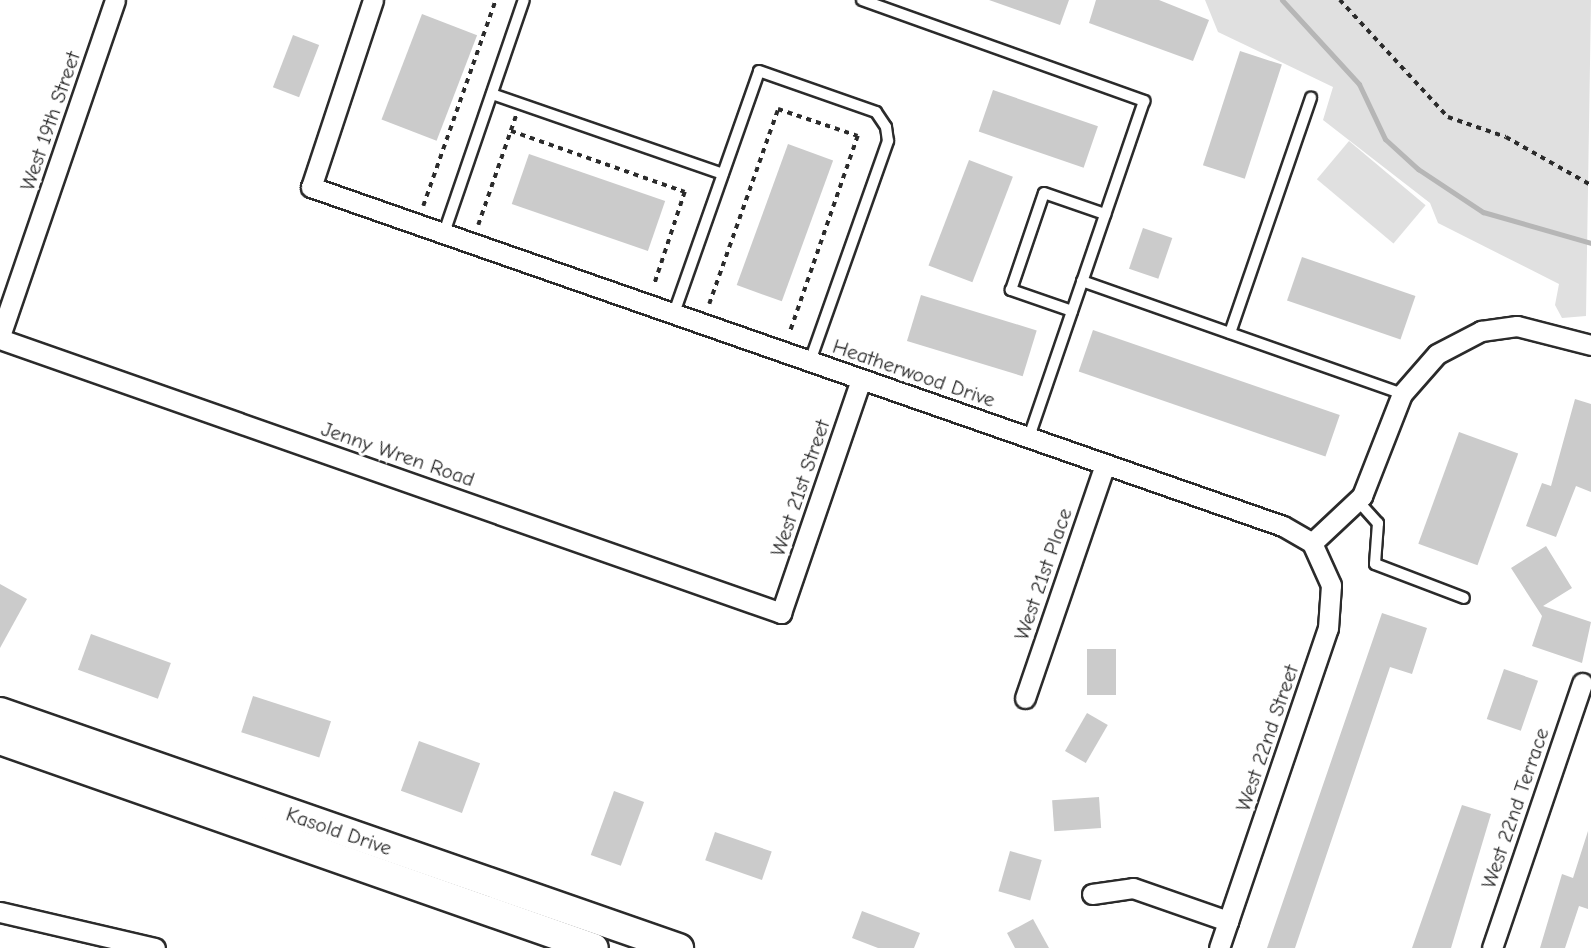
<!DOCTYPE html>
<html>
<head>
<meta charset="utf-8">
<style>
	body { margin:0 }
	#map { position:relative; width:1591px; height:948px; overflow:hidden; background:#fff; font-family:"Comic Neue",sans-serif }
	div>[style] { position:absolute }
	.green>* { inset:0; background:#e0e0e0; transform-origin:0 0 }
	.stream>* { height:5px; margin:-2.5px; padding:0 2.5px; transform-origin:2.5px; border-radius:2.5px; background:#b6b6b6 }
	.building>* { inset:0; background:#cbcbcb; transform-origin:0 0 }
	.path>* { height:3.5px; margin-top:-1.75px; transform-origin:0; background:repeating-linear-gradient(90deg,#2b2b2b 0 5px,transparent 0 10px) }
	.roads { filter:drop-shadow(2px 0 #2b2b2b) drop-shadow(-2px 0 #2b2b2b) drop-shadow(0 2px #2b2b2b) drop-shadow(0 -2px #2b2b2b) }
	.service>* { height:10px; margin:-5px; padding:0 5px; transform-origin:5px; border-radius:5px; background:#fff }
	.minor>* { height:19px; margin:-9.5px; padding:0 9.5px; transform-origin:9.5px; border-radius:9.5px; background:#fff }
	.secondary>* { height:28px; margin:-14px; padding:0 14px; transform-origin:14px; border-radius:14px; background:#fff }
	span { translate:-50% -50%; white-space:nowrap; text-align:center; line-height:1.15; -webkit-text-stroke:6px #fff; paint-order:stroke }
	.street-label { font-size:21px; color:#2b2b2b }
</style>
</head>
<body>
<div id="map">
	<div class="green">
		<i style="clip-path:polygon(1205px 0,1591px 0,1586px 316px,1562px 318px,1555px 305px,1559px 284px,1438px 223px,1430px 203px,1323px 120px,1333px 87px,1218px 32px)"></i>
		<i style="left:1349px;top:141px;width:100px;height:50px;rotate:40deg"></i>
	</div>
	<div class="stream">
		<i style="left:1282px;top:0;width:114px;rotate:47.5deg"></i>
		<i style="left:1359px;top:84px;width:61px;rotate:64.7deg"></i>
		<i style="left:1385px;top:139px;width:45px;rotate:42.3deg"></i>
		<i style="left:1418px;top:169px;width:78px;rotate:33.5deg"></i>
		<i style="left:1483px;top:212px;width:112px;rotate:16deg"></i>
	</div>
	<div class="building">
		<i style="clip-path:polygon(989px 0,1069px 0,1060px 25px)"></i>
		<i style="clip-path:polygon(1096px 0,1159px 0,1209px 20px,1193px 61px,1089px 23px)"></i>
		<i style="left:422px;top:14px;width:59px;height:113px;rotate:21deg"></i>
		<i style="left:293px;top:35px;width:28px;height:56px;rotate:21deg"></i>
		<i style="left:1240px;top:51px;width:44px;height:120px;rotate:18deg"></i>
		<i style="left:993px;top:90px;width:111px;height:44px;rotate:19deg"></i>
		<i style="left:788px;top:144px;width:48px;height:150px;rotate:20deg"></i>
		<i style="left:529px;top:154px;width:144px;height:53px;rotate:19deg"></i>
		<i style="left:969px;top:160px;width:47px;height:113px;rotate:21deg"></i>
		<i style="left:1143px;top:228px;width:31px;height:43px;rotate:19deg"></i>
		<i style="left:1302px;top:257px;width:120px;height:46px;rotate:19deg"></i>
		<i style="left:921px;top:295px;width:121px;height:48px;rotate:17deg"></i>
		<i style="left:1093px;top:330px;width:261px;height:44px;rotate:19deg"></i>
		<i style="clip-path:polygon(1575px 399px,1591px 404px,1591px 492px,1576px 486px,1556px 537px,1526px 526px,1542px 483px,1551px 486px)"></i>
		<i style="left:1459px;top:432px;width:63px;height:119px;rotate:20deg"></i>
		<i style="clip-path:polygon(1546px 546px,1572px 588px,1543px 606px,1591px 622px,1582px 663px,1532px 646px,1542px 616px,1511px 568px)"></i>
		<i style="clip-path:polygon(0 584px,27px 599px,0 648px)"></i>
		<i style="clip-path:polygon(1382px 613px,1427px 628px,1412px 674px,1390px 667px,1295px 948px,1267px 948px)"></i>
		<i style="left:91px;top:634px;width:85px;height:38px;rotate:20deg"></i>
		<i style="left:1087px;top:649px;width:29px;height:46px"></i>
		<i style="left:1504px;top:669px;width:36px;height:53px;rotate:19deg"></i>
		<i style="left:253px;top:696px;width:82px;height:38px;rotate:18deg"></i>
		<i style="left:1087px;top:713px;width:24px;height:44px;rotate:30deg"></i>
		<i style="left:419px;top:741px;width:65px;height:53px;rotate:20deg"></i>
		<i style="left:614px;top:791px;width:32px;height:68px;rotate:20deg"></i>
		<i style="left:1099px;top:797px;width:31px;height:47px;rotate:86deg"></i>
		<i style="clip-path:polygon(1462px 805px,1491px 814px,1451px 948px,1412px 948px)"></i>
		<i style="clip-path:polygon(1588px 831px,1588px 909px,1579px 906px,1565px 948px,1540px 948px,1562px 874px,1573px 878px)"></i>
		<i style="left:715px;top:832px;width:60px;height:30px;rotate:19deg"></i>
		<i style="left:1010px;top:851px;width:33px;height:42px;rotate:16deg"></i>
		<i style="clip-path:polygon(862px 911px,920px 933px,914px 948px,878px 948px,852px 938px)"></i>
		<i style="clip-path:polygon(1033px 919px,1049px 948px,1015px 948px,1007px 933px)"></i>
	</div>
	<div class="path">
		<i style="left:1340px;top:0;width:159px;rotate:47.3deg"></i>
		<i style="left:1448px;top:117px;width:61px;rotate:19deg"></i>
		<i style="left:1506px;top:137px;width:98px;rotate:29.5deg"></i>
		<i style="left:511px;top:131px;width:184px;rotate:19.3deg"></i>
		<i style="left:685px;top:192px;width:99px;rotate:108.3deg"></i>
		<i style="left:423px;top:206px;width:216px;rotate:-70.6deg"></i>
		<i style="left:478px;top:225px;width:116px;rotate:-70.9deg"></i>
		<i style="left:709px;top:304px;width:207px;rotate:-70.5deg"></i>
		<i style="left:778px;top:109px;width:84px;rotate:18.6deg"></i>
		<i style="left:858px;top:136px;width:207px;rotate:109.1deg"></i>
	</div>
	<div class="roads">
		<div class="service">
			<i style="left:862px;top:0;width:300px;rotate:19.7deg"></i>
			<i style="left:1144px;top:101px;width:355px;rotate:108.9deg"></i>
			<i style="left:492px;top:94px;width:244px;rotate:19.1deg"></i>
			<i style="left:444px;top:233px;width:246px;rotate:-71.1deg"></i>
			<i style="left:1082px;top:281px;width:339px;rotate:19.4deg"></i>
			<i style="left:1072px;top:311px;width:65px;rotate:-161deg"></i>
			<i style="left:1011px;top:290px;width:102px;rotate:-71.2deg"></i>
			<i style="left:1044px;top:193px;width:65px;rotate:19deg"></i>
			<i style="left:674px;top:313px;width:256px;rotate:-70.6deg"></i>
			<i style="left:759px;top:71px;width:124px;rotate:19.3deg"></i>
			<i style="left:876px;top:112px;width:18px;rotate:56deg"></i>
			<i style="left:886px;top:127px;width:14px;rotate:82deg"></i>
			<i style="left:888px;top:141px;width:233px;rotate:109.5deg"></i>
			<i style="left:1230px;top:333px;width:249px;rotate:-71deg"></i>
			<i style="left:1358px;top:501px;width:30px;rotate:48deg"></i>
			<i style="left:1378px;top:523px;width:41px;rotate:94.2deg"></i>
			<i style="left:1375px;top:564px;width:95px;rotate:20.9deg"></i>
		</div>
		<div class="minor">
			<i style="left:373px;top:0;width:197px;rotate:108.3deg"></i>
			<i style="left:311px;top:187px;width:1029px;rotate:19.23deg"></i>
			<i style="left:1283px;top:526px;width:34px;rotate:30deg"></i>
			<i style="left:1312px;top:543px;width:69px;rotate:-43.2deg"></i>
			<i style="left:1362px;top:496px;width:110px;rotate:-68.6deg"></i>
			<i style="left:1402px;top:394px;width:53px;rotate:-48.8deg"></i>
			<i style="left:1437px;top:354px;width:50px;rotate:-27.6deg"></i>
			<i style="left:1481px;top:331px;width:36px;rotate:-8deg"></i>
			<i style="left:1517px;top:326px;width:76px;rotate:14.4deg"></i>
			<i style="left:0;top:336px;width:355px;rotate:-71.1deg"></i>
			<i style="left:0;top:339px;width:828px;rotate:19.33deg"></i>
			<i style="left:781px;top:613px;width:247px;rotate:-71.1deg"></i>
			<i style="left:1025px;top:698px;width:247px;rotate:-71.1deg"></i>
			<i style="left:1092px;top:894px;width:41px;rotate:-8.3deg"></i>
			<i style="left:1133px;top:888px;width:101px;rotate:19.2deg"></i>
			<i style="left:0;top:912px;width:159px;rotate:13.1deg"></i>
			<i style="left:1219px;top:948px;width:338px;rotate:-71.2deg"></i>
			<i style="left:1328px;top:628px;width:43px;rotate:-86deg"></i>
			<i style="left:1331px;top:585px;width:46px;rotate:-114.3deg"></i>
			<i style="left:1492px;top:948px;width:280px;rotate:-71.2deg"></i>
		</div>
		<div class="secondary">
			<i style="left:0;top:712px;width:719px;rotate:19.17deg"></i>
			<i style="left:0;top:740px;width:629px;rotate:19.3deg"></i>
		</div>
	</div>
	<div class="street-label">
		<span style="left:50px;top:121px;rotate:-71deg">West 19th Street</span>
		<span style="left:914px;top:373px;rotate:19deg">Heatherwood Drive</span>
		<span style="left:398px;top:454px;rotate:19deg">Jenny Wren Road</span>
		<span style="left:800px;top:488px;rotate:-71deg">West 21st Street</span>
		<span style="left:1043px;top:574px;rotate:-71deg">West 21st Place</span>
		<span style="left:1267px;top:738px;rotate:-71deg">West 22nd Street</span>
		<span style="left:1515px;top:808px;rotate:-71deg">West 22nd Terrace</span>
		<span style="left:339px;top:831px;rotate:19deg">Kasold Drive</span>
	</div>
</div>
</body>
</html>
